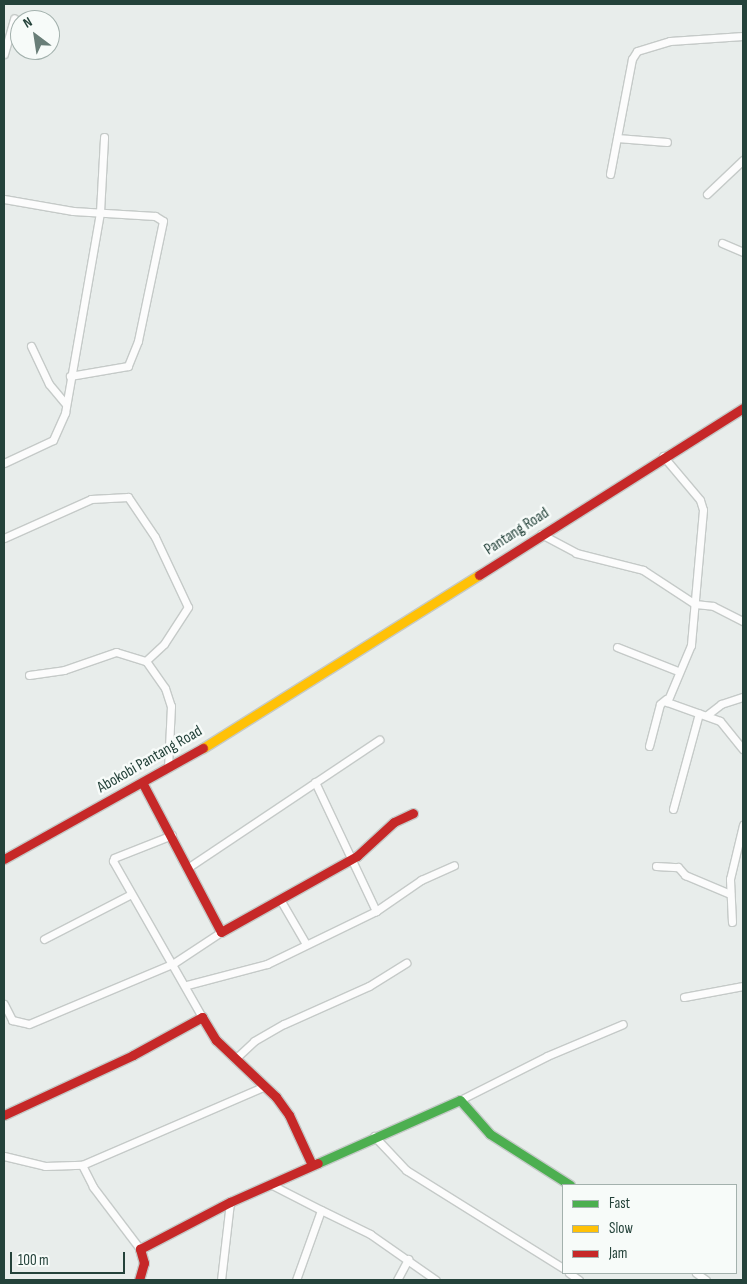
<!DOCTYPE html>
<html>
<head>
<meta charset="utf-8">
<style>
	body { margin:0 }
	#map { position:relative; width:747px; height:1284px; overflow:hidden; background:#e8edeb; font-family:"Sofia Sans Condensed",sans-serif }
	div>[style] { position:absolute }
	.roads { filter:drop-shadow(1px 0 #c5cac8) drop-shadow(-1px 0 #c5cac8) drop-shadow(0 1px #c5cac8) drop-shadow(0 -1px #c5cac8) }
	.street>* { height:7px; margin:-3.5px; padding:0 3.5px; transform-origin:3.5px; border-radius:3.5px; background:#fcfcfc }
	.fast>* { height:9px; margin:-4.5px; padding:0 4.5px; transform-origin:4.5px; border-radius:4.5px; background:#4caf50 }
	.slow>* { height:9px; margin:-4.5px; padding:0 4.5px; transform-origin:4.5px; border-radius:4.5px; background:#ffc107 }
	.jam>* { height:9px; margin:-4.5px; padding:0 4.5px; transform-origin:4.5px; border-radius:4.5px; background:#c62828 }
	span { translate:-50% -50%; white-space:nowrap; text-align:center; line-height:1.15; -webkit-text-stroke:5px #f7fbf9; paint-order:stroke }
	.street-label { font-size:16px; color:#24423a }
	.frame { position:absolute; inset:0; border:5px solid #24423a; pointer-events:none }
	.legend { position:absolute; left:562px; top:1184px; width:175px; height:90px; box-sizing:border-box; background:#f7fbf9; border:1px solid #a3b1ad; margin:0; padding:6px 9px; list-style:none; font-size:15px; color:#24423a }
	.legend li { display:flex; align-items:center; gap:10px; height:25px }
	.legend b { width:25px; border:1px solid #a3b1ad }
	.north { position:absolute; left:10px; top:10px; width:50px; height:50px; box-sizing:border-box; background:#f7fbf9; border:1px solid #a3b1ad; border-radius:50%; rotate:329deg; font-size:14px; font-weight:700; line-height:20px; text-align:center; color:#24423a }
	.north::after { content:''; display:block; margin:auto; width:18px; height:22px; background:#697e78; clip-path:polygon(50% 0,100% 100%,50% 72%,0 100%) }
	.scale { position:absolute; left:10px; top:1252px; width:115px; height:22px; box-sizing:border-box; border:2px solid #24423a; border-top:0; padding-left:6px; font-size:15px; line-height:18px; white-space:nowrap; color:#24423a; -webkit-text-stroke:4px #f7fbf9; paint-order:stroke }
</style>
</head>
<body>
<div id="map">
	<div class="roads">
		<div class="street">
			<i style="left:4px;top:54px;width:37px;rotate:-74deg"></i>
			<i style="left:617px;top:138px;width:50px;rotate:4.6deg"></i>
			<i style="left:610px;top:174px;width:117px;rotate:-79.2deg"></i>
			<i style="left:632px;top:59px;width:9px;rotate:-58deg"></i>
			<i style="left:637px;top:51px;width:34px;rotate:-17deg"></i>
			<i style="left:670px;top:41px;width:73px;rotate:-3.9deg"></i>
			<i style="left:707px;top:194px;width:50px;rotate:-43.4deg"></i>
			<i style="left:4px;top:199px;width:70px;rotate:9.9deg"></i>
			<i style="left:73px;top:211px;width:82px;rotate:3.5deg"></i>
			<i style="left:155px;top:216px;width:9px;rotate:32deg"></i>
			<i style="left:163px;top:221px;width:123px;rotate:101.8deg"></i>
			<i style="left:138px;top:341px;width:27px;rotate:112deg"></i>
			<i style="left:128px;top:366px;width:59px;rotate:170.2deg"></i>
			<i style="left:722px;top:243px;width:23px;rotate:23deg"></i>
			<i style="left:31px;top:346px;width:42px;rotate:64.7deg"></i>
			<i style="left:49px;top:384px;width:26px;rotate:50deg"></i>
			<i style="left:663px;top:456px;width:57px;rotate:49.9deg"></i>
			<i style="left:700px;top:500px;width:10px;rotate:73deg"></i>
			<i style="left:703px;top:510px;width:136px;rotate:95.1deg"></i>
			<i style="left:691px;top:645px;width:62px;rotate:112.8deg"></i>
			<i style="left:667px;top:702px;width:56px;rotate:19.7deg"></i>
			<i style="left:720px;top:721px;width:36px;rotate:51deg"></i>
			<i style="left:4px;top:463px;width:54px;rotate:-25.1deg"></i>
			<i style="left:53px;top:440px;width:30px;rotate:-66deg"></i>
			<i style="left:65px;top:413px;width:204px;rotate:-80.1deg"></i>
			<i style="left:100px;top:212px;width:75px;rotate:-86.9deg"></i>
			<i style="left:541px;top:534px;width:40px;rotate:28deg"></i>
			<i style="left:576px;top:553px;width:69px;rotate:14.2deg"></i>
			<i style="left:643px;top:570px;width:62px;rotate:33.2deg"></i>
			<i style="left:695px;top:604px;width:18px;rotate:6deg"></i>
			<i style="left:713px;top:606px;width:34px;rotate:27deg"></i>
			<i style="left:4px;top:538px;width:95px;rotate:-24.1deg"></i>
			<i style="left:91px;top:499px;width:37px;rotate:-3deg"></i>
			<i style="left:128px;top:497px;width:48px;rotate:56deg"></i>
			<i style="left:155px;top:537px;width:77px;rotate:64.8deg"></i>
			<i style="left:188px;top:607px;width:44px;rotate:123deg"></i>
			<i style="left:164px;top:644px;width:25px;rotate:137deg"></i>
			<i style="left:617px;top:647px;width:66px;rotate:21.5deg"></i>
			<i style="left:29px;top:675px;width:35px;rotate:-8deg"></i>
			<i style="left:64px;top:670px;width:55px;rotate:-19.1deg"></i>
			<i style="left:116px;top:652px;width:31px;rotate:17deg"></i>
			<i style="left:146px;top:661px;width:33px;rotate:55deg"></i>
			<i style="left:165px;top:688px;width:19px;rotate:72deg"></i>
			<i style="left:171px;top:706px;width:62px;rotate:92.8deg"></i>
			<i style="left:707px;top:715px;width:18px;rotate:-38deg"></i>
			<i style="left:721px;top:704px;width:23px;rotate:-18deg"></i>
			<i style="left:649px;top:746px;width:43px;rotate:-75.3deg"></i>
			<i style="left:660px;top:704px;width:8px;rotate:-40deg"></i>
			<i style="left:315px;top:782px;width:143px;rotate:64.7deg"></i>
			<i style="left:673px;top:809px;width:99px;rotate:-74.8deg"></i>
			<i style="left:172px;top:835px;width:62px;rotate:158.4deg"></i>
			<i style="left:114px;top:858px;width:3px;rotate:108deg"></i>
			<i style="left:113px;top:861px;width:180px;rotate:60.3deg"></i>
			<i style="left:656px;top:866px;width:22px;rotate:3deg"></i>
			<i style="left:678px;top:867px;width:11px;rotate:49deg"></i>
			<i style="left:685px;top:875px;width:49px;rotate:22.9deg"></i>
			<i style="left:189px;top:867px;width:229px;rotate:-33.8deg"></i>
			<i style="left:281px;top:901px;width:50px;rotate:59.8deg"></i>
			<i style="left:732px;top:922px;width:43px;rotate:-92.7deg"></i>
			<i style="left:730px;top:879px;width:56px;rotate:-76.5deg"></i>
			<i style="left:44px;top:939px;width:98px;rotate:-27.3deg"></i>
			<i style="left:187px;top:985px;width:83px;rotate:-14.7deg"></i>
			<i style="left:267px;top:964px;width:121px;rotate:-25.9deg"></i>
			<i style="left:376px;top:911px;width:55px;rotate:-34.6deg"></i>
			<i style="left:421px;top:880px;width:36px;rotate:-24deg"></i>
			<i style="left:684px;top:997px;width:60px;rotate:-10.6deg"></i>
			<i style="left:4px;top:1004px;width:18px;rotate:63deg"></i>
			<i style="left:12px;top:1020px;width:17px;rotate:13deg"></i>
			<i style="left:29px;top:1024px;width:157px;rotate:-22.8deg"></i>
			<i style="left:174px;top:963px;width:56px;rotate:-33.4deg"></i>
			<i style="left:235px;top:1059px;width:26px;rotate:-43deg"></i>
			<i style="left:254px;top:1041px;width:34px;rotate:-30deg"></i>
			<i style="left:284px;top:1024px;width:93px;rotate:-24.1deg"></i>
			<i style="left:369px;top:986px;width:44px;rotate:-31.9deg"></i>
			<i style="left:460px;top:1100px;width:97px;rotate:-26.8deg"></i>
			<i style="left:547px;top:1056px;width:82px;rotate:-22.8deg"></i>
			<i style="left:374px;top:1136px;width:47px;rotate:46.7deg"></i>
			<i style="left:406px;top:1170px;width:185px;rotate:32deg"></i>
			<i style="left:4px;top:1156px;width:42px;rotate:13.7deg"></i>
			<i style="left:45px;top:1166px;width:37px;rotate:-2deg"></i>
			<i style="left:82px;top:1165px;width:197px;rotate:-23.3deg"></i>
			<i style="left:82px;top:1165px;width:25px;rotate:63deg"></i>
			<i style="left:93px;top:1187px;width:78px;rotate:52.8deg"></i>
			<i style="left:270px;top:1184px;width:57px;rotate:27deg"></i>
			<i style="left:569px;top:1273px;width:12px;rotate:35deg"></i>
			<i style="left:696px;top:1273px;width:12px;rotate:35deg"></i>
			<i style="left:221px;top:1280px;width:79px;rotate:-83.4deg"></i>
			<i style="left:296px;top:1280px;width:74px;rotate:-70.3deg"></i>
			<i style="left:321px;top:1210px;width:55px;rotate:26.1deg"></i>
			<i style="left:370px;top:1234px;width:80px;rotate:34.9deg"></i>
			<i style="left:397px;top:1280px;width:24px;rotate:-62deg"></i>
		</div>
		<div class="fast">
			<i style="left:318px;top:1163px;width:155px;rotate:-23.9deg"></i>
			<i style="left:460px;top:1100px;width:45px;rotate:48.6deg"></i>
			<i style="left:490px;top:1134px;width:95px;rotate:32.5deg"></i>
		</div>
		<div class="slow">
			<i style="left:203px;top:748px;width:326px;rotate:-32.1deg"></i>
		</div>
		<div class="jam">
			<i style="left:479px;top:575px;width:312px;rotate:-32.3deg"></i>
			<i style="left:143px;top:784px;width:167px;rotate:62.2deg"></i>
			<i style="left:221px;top:932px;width:156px;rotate:-29.2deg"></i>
			<i style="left:357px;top:856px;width:50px;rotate:-42.6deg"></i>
			<i style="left:394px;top:822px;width:21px;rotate:-25deg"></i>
			<i style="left:4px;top:859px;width:228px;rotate:-29.2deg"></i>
			<i style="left:4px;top:1115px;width:142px;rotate:-24.9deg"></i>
			<i style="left:133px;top:1055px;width:79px;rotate:-28.8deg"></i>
			<i style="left:202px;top:1017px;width:27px;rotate:59deg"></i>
			<i style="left:216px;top:1040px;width:83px;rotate:43.5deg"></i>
			<i style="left:276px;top:1097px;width:22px;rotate:54deg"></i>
			<i style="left:289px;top:1115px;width:55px;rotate:65.3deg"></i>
			<i style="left:139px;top:1280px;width:18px;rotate:-74deg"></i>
			<i style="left:144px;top:1263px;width:15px;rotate:-106deg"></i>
			<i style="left:140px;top:1249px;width:102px;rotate:-27.6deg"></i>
			<i style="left:230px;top:1202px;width:96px;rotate:-23.9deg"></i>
		</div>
	</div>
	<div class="street-label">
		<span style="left:517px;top:532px;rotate:-33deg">Pantang Road</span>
		<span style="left:150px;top:760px;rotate:-30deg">Abokobi Pantang Road</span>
	</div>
	<div class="frame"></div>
	<ul class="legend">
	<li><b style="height:6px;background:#4caf50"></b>Fast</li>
	<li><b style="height:6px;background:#ffc107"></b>Slow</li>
	<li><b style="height:6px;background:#c62828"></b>Jam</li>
	</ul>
	<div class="north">N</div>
	<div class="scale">100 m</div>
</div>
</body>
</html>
